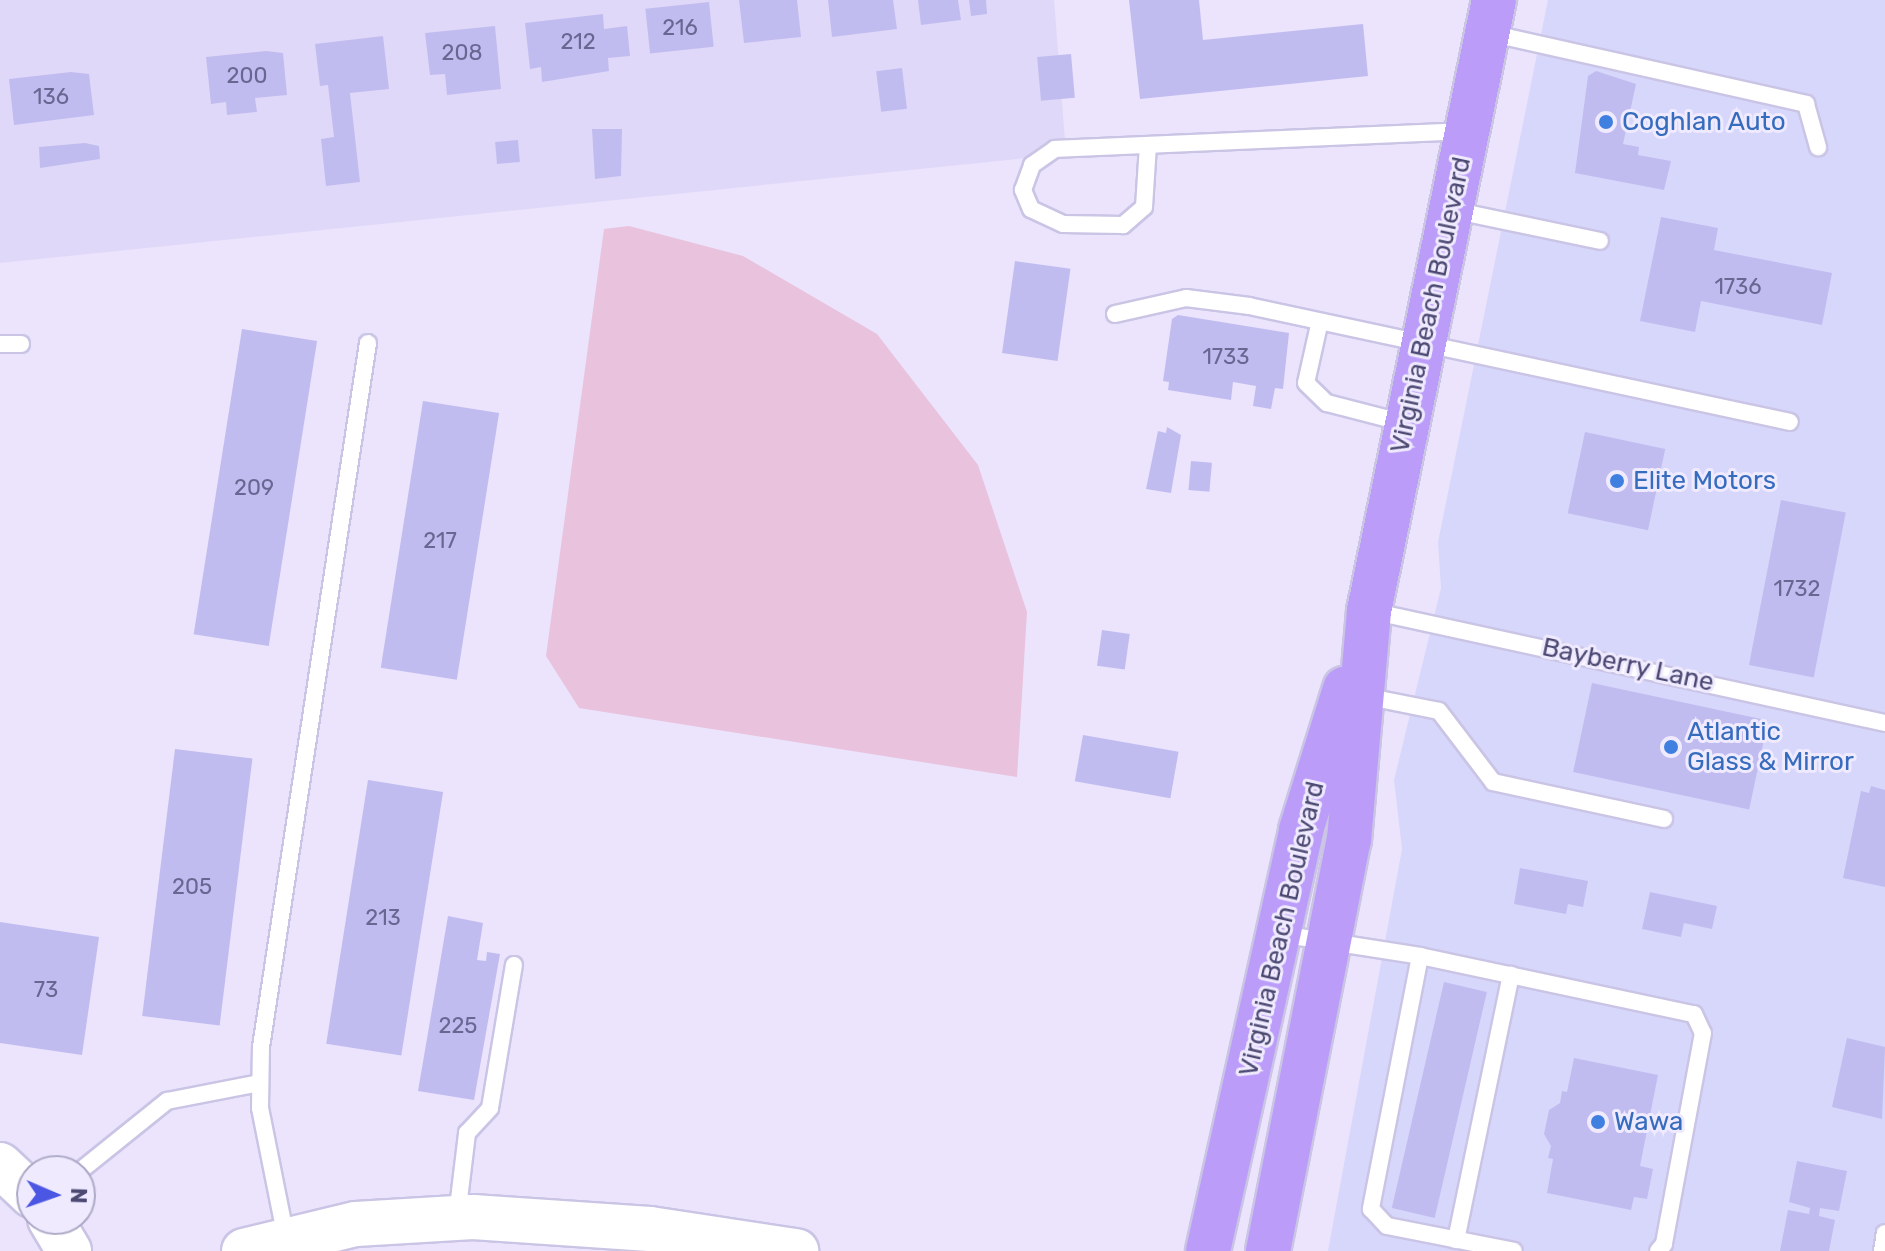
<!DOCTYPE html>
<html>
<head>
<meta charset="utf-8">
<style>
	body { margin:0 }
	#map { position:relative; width:1885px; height:1251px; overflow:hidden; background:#ebe4fc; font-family:Rubik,sans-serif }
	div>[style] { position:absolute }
	.residential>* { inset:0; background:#e0d8f8 }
	.commercial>* { inset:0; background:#d7d7fc }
	.green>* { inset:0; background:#e9c2dd }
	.building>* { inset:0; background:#c1bcf0; transform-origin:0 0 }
	.roads { filter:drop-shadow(2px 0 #cac4e5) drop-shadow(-2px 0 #cac4e5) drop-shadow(0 2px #cac4e5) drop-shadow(0 -2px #cac4e5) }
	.lane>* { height:16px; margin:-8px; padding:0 8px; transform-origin:8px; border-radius:8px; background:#fff }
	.secondary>* { height:44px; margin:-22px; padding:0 22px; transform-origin:22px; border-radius:22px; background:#fff }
	.primary>* { height:44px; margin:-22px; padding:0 22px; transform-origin:22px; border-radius:22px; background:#bb9df9 }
	.dots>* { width:22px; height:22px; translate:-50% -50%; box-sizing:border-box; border:4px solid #f0eaff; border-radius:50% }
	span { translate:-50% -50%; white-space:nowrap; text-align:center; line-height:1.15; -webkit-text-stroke:6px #f0eaff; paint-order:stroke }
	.number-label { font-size:22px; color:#696692 }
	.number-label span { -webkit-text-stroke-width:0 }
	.shop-label { font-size:26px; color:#366cbe }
	.left { translate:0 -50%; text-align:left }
	.street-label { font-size:26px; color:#4c4a73 }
	.north { position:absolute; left:16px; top:1155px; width:80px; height:80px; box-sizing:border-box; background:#f0eaff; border:2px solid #aeaac7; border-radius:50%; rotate:92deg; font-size:22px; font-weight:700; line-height:32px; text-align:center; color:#4c4a73 }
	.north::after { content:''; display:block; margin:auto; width:28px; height:36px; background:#4b57e3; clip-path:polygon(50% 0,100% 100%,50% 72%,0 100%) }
</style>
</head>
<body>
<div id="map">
	<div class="residential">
		<i style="clip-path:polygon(0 0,1054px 0,1066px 154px,0 263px)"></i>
	</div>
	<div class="commercial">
		<i style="clip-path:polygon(1548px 0,1885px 0,1885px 1251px,1328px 1251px,1402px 849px,1394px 780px,1441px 588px,1438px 542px)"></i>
	</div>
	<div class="green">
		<i style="clip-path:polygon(629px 226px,743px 256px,877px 334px,978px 465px,1027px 612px,1017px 777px,579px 708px,546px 656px,604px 229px)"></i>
	</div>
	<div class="building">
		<i style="clip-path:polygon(739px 0,797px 0,801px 37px,744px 43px)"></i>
		<i style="clip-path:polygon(828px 0,893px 0,897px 29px,832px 37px)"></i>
		<i style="clip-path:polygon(918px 0,958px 0,961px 20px,921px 25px)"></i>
		<i style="clip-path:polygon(969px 0,986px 0,987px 14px,971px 16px)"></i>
		<i style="clip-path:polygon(1129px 0,1199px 0,1203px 40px,1363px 24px,1368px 76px,1140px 99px)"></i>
		<i style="left:709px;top:2px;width:45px;height:64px;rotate:84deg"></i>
		<i style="clip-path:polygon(603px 14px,604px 29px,627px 26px,630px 56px,608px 58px,609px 71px,542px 82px,541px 67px,530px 69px,525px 23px)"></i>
		<i style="clip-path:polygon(495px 26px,501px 89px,447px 95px,445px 74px,430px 75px,425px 33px)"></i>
		<i style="clip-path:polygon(383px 36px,389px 89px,350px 93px,360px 182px,326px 186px,321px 139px,334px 137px,328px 85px,320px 86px,315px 44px)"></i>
		<i style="clip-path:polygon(266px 51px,283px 53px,287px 95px,255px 98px,257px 112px,227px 115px,226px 102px,211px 104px,206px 57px)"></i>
		<i style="left:1071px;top:54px;width:44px;height:34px;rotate:85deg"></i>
		<i style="left:902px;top:68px;width:41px;height:26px;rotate:83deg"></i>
		<i style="clip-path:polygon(1596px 71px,1636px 84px,1623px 144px,1639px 147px,1638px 155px,1671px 161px,1664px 190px,1575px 173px,1588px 76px)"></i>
		<i style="clip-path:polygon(71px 72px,89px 74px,94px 115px,14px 125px,9px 79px)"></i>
		<i style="clip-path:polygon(592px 129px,622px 129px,621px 176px,595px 179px)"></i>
		<i style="left:518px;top:140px;width:22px;height:23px;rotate:85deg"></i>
		<i style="clip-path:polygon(85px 143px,99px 146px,100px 159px,40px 168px,39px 147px)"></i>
		<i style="clip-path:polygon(1661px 217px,1718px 228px,1714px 250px,1832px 273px,1822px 325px,1701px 301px,1695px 332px,1640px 321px)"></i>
		<i style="left:1015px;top:261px;width:56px;height:93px;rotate:8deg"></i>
		<i style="clip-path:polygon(1178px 315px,1289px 333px,1283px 389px,1275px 388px,1271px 409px,1253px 406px,1256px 386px,1233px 382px,1231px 400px,1168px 390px,1169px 382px,1163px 381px,1172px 319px)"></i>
		<i style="left:242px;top:329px;width:76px;height:309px;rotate:9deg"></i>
		<i style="left:423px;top:401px;width:77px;height:270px;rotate:9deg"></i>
		<i style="clip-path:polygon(1167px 427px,1181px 435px,1171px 493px,1146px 489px,1158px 431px,1166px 433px)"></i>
		<i style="left:1585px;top:432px;width:82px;height:83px;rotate:12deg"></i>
		<i style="left:1191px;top:461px;width:21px;height:29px;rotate:5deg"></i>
		<i style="left:1781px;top:500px;width:66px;height:168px;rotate:11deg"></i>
		<i style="left:1102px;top:630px;width:28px;height:36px;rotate:8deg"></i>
		<i style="left:1592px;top:683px;width:180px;height:91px;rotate:12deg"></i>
		<i style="left:1083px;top:735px;width:97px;height:47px;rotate:10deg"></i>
		<i style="left:175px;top:749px;width:78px;height:269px;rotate:7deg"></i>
		<i style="left:368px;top:780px;width:76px;height:267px;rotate:9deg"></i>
		<i style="clip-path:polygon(1871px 786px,1885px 790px,1885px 887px,1843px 878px,1861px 791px,1869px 793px)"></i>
		<i style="clip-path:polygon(1520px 868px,1588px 881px,1583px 907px,1568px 904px,1566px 914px,1514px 904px)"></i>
		<i style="clip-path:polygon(1650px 892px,1717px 906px,1712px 929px,1684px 923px,1681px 937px,1642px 929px)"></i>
		<i style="clip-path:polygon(448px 916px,483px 923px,477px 960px,486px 961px,487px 952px,500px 954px,474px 1100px,418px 1091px)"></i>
		<i style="clip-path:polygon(0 922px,99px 937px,82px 1055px,0 1043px)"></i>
		<i style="left:1444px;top:982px;width:44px;height:232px;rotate:13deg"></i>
		<i style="clip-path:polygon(1847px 1038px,1885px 1047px,1882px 1119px,1832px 1107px)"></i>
		<i style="clip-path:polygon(1574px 1058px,1658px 1075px,1640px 1166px,1653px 1169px,1647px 1199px,1634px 1197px,1631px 1210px,1547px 1193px,1553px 1159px,1548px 1158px,1551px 1146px,1544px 1134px,1549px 1110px,1560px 1103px,1562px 1091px,1567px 1092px)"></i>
		<i style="clip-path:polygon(1797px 1161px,1847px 1171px,1839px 1211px,1820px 1208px,1819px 1216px,1835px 1220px,1829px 1251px,1780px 1251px,1788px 1210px,1809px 1214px,1810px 1208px,1789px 1202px)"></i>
	</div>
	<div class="roads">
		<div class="lane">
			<i style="left:1489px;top:33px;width:325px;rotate:12.6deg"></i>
			<i style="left:1806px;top:104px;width:45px;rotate:74.4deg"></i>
			<i style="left:1148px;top:145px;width:62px;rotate:93.7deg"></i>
			<i style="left:1144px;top:207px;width:28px;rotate:139deg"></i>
			<i style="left:1123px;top:225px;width:60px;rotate:-179deg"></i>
			<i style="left:1063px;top:224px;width:35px;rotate:-155deg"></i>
			<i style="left:1031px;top:209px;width:21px;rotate:-113deg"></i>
			<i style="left:1023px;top:190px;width:27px;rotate:-70deg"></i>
			<i style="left:1032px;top:165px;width:28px;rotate:-35deg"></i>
			<i style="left:1055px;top:149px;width:410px;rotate:-2.5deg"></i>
			<i style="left:1452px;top:210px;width:151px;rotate:11.8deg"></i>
			<i style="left:1115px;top:314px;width:73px;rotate:-12.7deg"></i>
			<i style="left:1186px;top:298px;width:64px;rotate:7.2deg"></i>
			<i style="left:1249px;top:306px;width:553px;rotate:12.1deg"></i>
			<i style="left:1319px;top:325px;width:59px;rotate:102.6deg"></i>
			<i style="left:1306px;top:383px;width:29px;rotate:44deg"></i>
			<i style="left:1327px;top:403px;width:81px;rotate:14.4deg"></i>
			<i style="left:0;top:344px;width:21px"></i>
			<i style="left:1371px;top:611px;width:526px;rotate:12.29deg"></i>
			<i style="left:1364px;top:696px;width:76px;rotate:11.3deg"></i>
			<i style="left:1439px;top:711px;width:89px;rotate:52.7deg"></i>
			<i style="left:1493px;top:782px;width:175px;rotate:12.2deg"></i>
			<i style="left:1280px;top:934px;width:142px;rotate:8.9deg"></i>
			<i style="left:1420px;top:956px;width:280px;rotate:12deg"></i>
			<i style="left:1694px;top:1014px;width:21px;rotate:65deg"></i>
			<i style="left:1703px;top:1033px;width:215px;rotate:100.5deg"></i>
			<i style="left:1664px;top:1244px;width:9px;rotate:131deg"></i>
			<i style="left:1420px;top:956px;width:258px;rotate:101deg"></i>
			<i style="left:1371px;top:1209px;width:23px;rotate:47deg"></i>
			<i style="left:1387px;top:1226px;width:129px;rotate:11.1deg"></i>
			<i style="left:80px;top:1171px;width:112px;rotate:-38.8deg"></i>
			<i style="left:167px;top:1101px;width:95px;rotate:-11deg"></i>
			<i style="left:457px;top:1216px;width:84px;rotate:-83.1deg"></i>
			<i style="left:467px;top:1133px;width:34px;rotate:-47deg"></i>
			<i style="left:490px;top:1108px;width:145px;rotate:-80.5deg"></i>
			<i style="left:286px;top:1238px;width:133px;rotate:-101.3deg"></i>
			<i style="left:260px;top:1108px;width:61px;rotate:-89.1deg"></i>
			<i style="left:261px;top:1047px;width:712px;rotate:-81.36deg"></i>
			<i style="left:1456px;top:1240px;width:271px;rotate:-78.3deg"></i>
			<i style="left:1882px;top:1251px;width:18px;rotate:-81deg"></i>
		</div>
		<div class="secondary">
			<i style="left:0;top:1165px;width:44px;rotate:43.2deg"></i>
			<i style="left:50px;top:1219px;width:37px;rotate:59deg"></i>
			<i style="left:244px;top:1251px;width:115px;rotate:-13.6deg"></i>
			<i style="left:356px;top:1224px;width:117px;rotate:-3.4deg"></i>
			<i style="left:473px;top:1217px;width:177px;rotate:3.9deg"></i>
			<i style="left:650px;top:1229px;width:148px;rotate:8.6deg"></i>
		</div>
		<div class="primary">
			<i style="left:1208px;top:1251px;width:431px;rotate:-77.5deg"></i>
			<i style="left:1301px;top:830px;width:148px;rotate:-72.7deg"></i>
			<i style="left:1268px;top:1251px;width:419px;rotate:-78.9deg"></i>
			<i style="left:1349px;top:840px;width:230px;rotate:-85deg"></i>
			<i style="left:1369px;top:611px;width:624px;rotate:-78.44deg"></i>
		</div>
	</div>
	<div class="dots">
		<i style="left:1606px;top:122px;background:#3f7fe0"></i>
		<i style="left:1617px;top:481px;background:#3f7fe0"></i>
		<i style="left:1671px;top:747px;background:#3f7fe0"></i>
		<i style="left:1598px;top:1122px;background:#3f7fe0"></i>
	</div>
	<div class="number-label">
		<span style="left:680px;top:28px">216</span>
		<span style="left:578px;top:42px">212</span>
		<span style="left:462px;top:53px">208</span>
		<span style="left:247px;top:76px">200</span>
		<span style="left:51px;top:97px">136</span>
		<span style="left:1738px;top:287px">1736</span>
		<span style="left:1226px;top:357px">1733</span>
		<span style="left:254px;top:488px">209</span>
		<span style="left:440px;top:541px">217</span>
		<span style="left:1797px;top:589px">1732</span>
		<span style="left:192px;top:887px">205</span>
		<span style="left:383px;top:918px">213</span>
		<span style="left:46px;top:990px">73</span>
		<span style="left:458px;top:1026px">225</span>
	</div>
	<div class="shop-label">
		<span class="left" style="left:1622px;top:122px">Coghlan Auto</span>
		<span class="left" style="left:1633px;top:481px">Elite Motors</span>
		<span class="left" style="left:1687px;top:747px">Atlantic<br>Glass &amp; Mirror</span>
		<span class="left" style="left:1614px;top:1122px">Wawa</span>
	</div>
	<div class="street-label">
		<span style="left:1431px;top:305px;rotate:-78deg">Virginia Beach Boulevard</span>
		<span style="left:1628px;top:665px;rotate:12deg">Bayberry Lane</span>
		<span style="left:1282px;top:929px;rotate:-77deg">Virginia Beach Boulevard</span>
	</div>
	<div class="north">N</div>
</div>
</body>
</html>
